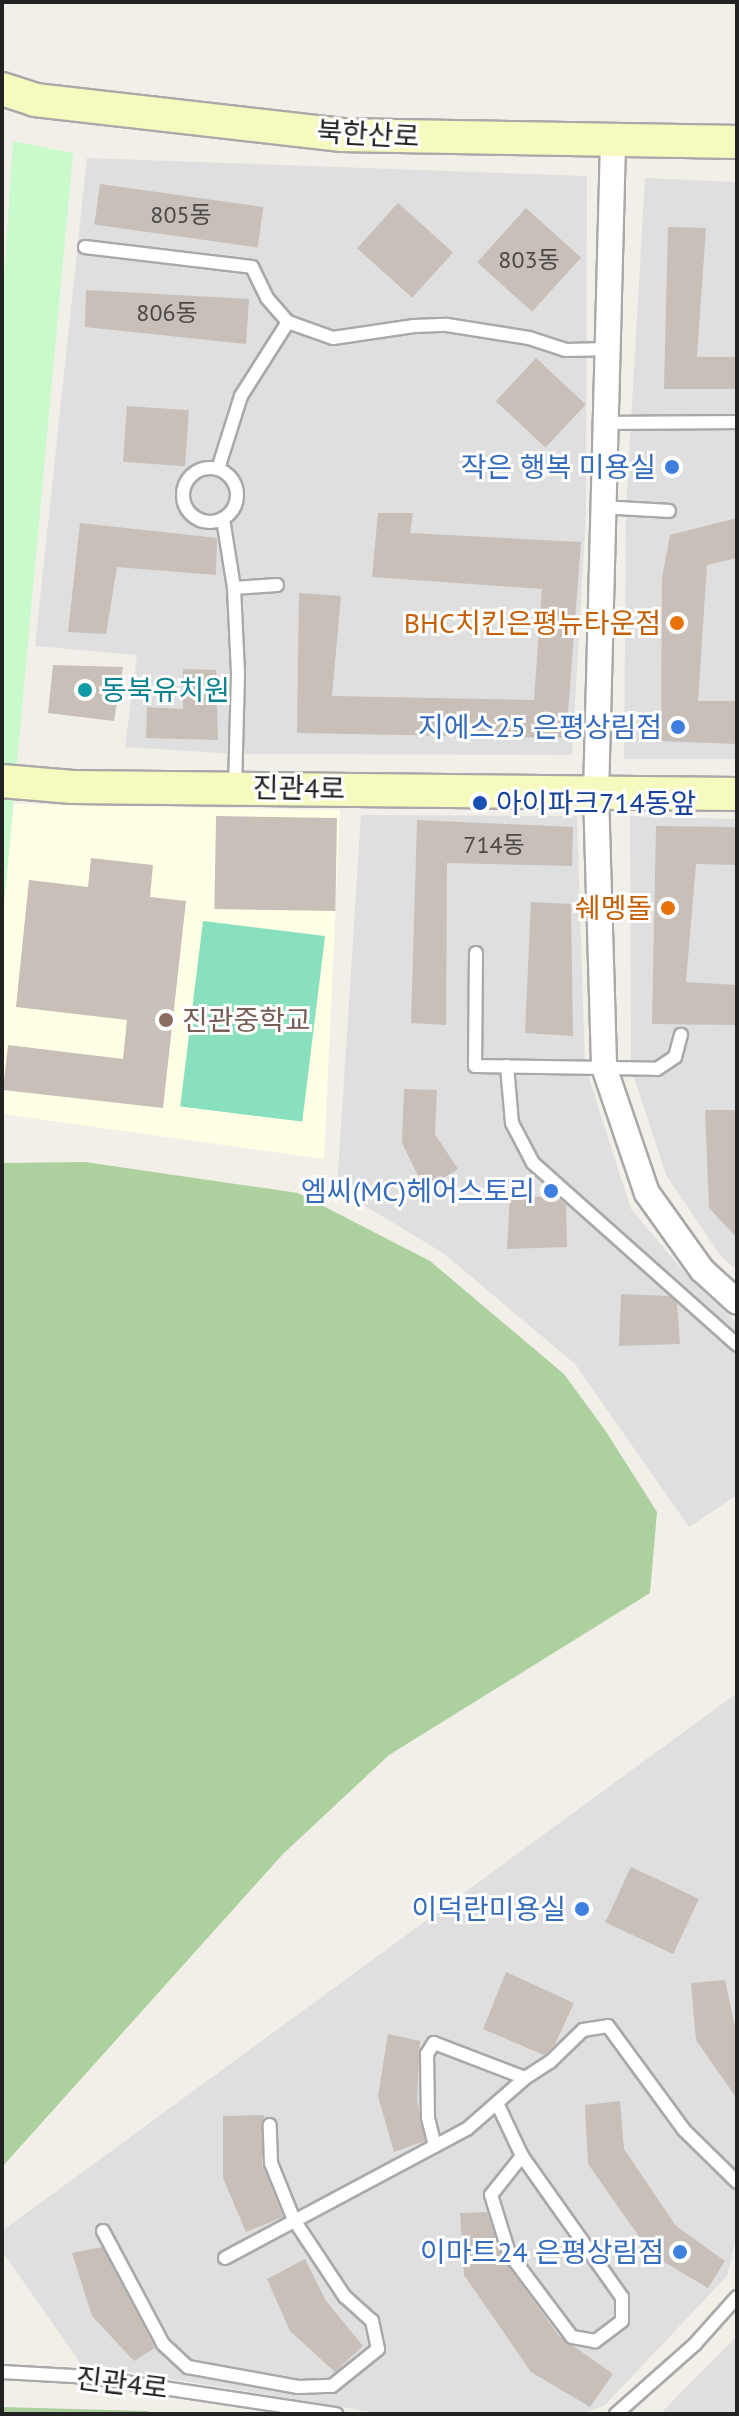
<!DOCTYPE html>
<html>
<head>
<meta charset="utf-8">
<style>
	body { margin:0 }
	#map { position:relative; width:739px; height:2416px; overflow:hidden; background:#f2efe9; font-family:"PT Sans","Noto Sans KR",sans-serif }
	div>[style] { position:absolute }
	.residential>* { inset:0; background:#e0dfdf }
	.education>* { inset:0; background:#ffffe5 }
	.forest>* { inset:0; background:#add19e }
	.park>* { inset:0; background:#c8facc }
	.pitch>* { inset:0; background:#88e0be; transform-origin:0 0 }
	.building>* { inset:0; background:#c7bfb8; transform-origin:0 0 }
	.roads { filter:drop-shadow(2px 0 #a9a9a9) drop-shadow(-2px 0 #a9a9a9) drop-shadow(0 2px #a9a9a9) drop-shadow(0 -2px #a9a9a9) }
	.lane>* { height:12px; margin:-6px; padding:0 6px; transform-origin:6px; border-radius:6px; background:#fff }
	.lane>.ring { margin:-6px; padding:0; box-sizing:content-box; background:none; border:12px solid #fff; border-radius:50% }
	.street>* { height:24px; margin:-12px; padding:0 12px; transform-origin:12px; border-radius:12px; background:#fff }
	.secondary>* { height:32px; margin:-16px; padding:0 16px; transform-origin:16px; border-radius:16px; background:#f7fabf }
	.dots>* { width:22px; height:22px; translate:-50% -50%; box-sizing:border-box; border:4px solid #fff; border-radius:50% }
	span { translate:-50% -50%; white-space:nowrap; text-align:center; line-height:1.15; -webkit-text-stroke:6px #fff; paint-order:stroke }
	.number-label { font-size:24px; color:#4b4948 }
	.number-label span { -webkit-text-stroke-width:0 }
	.street-label { font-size:28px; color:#222 }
	.shop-label { font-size:28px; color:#366cbe }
	.right { translate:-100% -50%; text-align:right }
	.food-label { font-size:28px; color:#c56008 }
	.culture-label { font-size:28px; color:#0d838f }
	.left { translate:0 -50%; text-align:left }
	.transit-label { font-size:28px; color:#164399 }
	.education-label { font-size:28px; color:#785e54 }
	.frame { position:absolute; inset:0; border:4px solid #222; pointer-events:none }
</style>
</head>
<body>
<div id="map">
	<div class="residential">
		<i style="clip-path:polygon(87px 158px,587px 176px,586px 514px,572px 755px,236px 754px,125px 747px,137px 655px,35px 646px)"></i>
		<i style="clip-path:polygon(645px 178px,737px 182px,737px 759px,624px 759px,626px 508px)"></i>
		<i style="clip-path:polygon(361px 815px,577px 816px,585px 1066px,631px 1209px,693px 1282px,737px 1323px,737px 1495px,689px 1527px,575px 1364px,443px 1253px,337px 1189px)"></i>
		<i style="clip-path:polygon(630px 816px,737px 819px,737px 1271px,720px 1255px,666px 1175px,631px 1068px)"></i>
		<i style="clip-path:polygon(737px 1693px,737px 2235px,727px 2276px,605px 2405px,583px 2414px,384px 2414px,81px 2364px,2px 2251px,2px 2231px)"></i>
		<i style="clip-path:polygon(737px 2336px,737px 2414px,660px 2414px)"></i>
	</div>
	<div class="education">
		<i style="clip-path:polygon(14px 804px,340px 810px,324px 1159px,2px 1114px,2px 925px)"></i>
	</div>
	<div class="forest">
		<i style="clip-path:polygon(85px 1162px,298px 1193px,430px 1261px,564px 1374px,605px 1430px,657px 1512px,650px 1593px,389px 1755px,283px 1854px,2px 2167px,2px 1163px)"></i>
		<i style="clip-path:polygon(2px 2407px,146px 2411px,162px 2414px,2px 2414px)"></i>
	</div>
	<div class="park">
		<i style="clip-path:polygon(13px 141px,73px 153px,2px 925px,2px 311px)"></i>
	</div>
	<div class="pitch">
		<i style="left:203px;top:921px;width:123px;height:187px;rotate:7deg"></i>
	</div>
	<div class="building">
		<i style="left:100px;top:184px;width:165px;height:41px;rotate:8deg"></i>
		<i style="left:398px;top:203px;width:74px;height:61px;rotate:42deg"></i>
		<i style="left:526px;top:208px;width:74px;height:73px;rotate:42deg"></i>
		<i style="clip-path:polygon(668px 227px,706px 228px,697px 357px,737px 357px,737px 389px,664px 389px)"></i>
		<i style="clip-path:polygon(86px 290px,249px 299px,246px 344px,85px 327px)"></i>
		<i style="left:536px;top:358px;width:68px;height:59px;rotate:43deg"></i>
		<i style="left:127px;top:406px;width:62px;height:56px;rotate:4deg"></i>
		<i style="clip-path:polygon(378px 513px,413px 513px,410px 533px,581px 542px,566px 738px,297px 733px,299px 593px,341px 596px,332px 696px,534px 700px,542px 589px,372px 577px)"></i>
		<i style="clip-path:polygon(737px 518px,737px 558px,707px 565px,698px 701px,737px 701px,737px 744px,661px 741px,662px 578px,670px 535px)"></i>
		<i style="clip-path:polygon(80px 523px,217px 538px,216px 575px,117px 567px,106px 634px,68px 632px)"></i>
		<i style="clip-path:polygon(53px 665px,123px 667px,114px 721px,48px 713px)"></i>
		<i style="clip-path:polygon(183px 669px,216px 670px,218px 740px,146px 738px,147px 707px,183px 709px)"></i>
		<i style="left:216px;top:816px;width:121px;height:93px;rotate:1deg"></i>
		<i style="clip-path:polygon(417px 820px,573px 827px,572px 866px,447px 863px,446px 1025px,411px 1023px)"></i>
		<i style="clip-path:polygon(656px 826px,737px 827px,737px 865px,696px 864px,686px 982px,737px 985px,737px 1025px,652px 1024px)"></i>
		<i style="clip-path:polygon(91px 858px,153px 865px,150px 897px,186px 901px,163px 1108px,3px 1090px,8px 1045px,123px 1059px,127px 1020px,16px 1007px,29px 880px,88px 887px)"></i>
		<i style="clip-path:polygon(531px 902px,571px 904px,573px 1036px,525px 1033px)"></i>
		<i style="clip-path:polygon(404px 1089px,437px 1090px,435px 1134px,458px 1169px,425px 1190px,402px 1143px)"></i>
		<i style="clip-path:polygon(705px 1110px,737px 1110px,737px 1238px,709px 1208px)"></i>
		<i style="clip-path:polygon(510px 1195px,558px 1198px,566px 1205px,567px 1247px,507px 1249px)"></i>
		<i style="clip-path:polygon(621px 1294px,669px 1296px,677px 1303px,680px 1344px,619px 1346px)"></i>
		<i style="left:631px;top:1867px;width:75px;height:61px;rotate:25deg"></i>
		<i style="clip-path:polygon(506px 1972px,574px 2003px,555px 2044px,544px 2055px,483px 2029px)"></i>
		<i style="clip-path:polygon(725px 1980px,737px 2036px,737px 2099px,696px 2040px,691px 1983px)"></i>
		<i style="clip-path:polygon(388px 2034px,420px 2041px,417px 2099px,425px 2141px,394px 2152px,378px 2096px)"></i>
		<i style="clip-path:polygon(620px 2101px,624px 2149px,676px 2226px,725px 2261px,708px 2288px,652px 2255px,588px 2164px,585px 2105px)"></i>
		<i style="clip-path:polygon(264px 2115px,262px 2164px,283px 2217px,246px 2232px,223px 2178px,223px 2116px)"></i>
		<i style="clip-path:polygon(487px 2212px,502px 2258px,559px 2336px,613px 2374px,590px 2407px,531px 2372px,464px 2275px,460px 2213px)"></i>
		<i style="clip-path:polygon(102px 2247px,155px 2348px,134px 2361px,92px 2316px,72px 2253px)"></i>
		<i style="clip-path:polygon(305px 2259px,326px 2301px,363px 2346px,335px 2372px,290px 2331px,267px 2279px)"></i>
	</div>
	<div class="roads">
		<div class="lane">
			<i style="left:85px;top:247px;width:168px;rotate:6.8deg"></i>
			<i style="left:252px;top:267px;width:34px;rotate:64deg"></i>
			<i style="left:267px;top:298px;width:32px;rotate:49deg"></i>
			<i style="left:288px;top:322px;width:48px;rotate:19.6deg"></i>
			<i style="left:333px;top:338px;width:82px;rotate:-8.4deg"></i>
			<i style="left:414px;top:326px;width:33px;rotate:-2deg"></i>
			<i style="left:447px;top:325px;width:83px;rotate:9deg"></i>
			<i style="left:529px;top:338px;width:38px;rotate:18deg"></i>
			<i style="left:565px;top:350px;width:40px;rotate:-1.4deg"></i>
			<i style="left:603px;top:423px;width:134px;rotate:-0.4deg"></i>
			<i class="ring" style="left:183px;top:468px;width:42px;height:42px"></i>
			<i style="left:218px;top:469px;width:77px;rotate:-72.5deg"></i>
			<i style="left:241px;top:396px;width:88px;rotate:-57.6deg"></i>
			<i style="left:602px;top:507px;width:67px;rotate:3.4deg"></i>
			<i style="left:223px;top:519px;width:70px;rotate:80.9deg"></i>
			<i style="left:234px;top:588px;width:86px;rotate:87.3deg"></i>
			<i style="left:238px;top:674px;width:113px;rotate:91.5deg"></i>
			<i style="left:234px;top:588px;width:43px;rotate:-4deg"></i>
			<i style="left:476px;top:953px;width:113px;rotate:90.5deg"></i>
			<i style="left:475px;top:1066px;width:182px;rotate:0.9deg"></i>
			<i style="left:657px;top:1069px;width:22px;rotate:-34deg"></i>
			<i style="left:675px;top:1057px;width:23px;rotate:-75deg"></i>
			<i style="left:507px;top:1066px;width:57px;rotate:85deg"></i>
			<i style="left:512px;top:1123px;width:45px;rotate:62.3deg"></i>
			<i style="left:533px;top:1163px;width:273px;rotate:41.7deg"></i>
			<i style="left:497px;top:2103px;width:59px;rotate:64.7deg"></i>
			<i style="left:522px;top:2156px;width:173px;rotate:54.7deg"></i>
			<i style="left:622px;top:2297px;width:24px;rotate:90deg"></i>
			<i style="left:622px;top:2321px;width:34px;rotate:143deg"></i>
			<i style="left:595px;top:2341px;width:23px;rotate:-170deg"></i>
			<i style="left:572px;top:2337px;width:105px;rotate:-126.9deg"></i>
			<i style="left:509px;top:2253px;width:61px;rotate:-107.2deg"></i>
			<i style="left:491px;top:2195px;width:50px;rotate:-51.5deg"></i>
			<i style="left:435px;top:2146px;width:29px;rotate:-104deg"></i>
			<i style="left:428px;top:2118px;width:64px;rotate:-90.9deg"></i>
			<i style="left:427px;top:2054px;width:13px;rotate:-58deg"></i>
			<i style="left:434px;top:2043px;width:97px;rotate:21deg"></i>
			<i style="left:103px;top:2231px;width:128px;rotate:62deg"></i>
			<i style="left:163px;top:2344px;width:34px;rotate:43deg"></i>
			<i style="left:188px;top:2367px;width:112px;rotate:10.3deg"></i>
			<i style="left:298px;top:2387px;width:34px;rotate:-2deg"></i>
			<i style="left:332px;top:2386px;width:59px;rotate:-38.8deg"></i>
			<i style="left:378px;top:2349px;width:29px;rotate:-102deg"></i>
			<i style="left:372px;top:2321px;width:36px;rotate:-138deg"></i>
			<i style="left:345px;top:2297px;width:92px;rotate:-123.5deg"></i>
			<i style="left:294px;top:2220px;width:61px;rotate:-112deg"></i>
			<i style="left:271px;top:2163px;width:38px;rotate:-92deg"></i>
			<i style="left:225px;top:2258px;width:274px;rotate:-28.1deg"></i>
			<i style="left:467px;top:2129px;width:77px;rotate:-41.3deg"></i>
			<i style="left:525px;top:2078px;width:30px;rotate:-33deg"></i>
			<i style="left:550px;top:2062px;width:46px;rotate:-44.1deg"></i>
			<i style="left:583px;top:2030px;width:25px;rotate:-9deg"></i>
			<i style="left:608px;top:2026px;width:129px;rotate:53.8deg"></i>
			<i style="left:684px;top:2130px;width:74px;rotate:44.5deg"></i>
			<i style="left:2px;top:2372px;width:89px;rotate:3.2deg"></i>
			<i style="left:91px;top:2377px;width:248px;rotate:8.6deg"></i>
			<i style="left:616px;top:2414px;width:106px;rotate:-41.5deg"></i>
			<i style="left:695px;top:2344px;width:63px;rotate:-48.2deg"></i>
		</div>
		<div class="street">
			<i style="left:613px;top:142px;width:652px;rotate:91.49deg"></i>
			<i style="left:596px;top:794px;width:273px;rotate:88.3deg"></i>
			<i style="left:604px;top:1067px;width:133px;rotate:71.2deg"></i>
			<i style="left:647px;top:1193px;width:95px;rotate:54.5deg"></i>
			<i style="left:702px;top:1270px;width:47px;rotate:42.4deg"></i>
		</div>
		<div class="secondary">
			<i style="left:2px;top:89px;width:35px;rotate:18deg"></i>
			<i style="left:35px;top:100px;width:309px;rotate:6.5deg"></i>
			<i style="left:342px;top:135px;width:395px;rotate:1deg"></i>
			<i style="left:2px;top:781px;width:71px;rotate:4.8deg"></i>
			<i style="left:73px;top:787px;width:664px;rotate:0.6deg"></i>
		</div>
	</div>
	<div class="dots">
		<i style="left:672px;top:467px;background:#3f7fe0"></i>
		<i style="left:677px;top:623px;background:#e8710a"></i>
		<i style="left:85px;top:690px;background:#0f9aa8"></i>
		<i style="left:678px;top:727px;background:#3f7fe0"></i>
		<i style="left:480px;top:803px;background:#1a4fb4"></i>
		<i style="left:668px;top:908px;background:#e8710a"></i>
		<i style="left:166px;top:1020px;background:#8d6e63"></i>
		<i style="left:551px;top:1191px;background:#3f7fe0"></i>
		<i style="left:582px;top:1909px;background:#3f7fe0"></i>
		<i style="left:680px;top:2252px;background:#3f7fe0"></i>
	</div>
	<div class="number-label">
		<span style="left:181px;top:215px">805동</span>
		<span style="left:529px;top:260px">803동</span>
		<span style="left:167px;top:313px">806동</span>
		<span style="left:494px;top:845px">714동</span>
	</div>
	<div class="street-label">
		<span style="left:368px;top:134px;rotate:3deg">북한산로</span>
		<span style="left:299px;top:788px;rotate:1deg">진관4로</span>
		<span style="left:122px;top:2383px;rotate:7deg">진관4로</span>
	</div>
	<div class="shop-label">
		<span class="right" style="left:656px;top:467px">작은 행복 미용실</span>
		<span class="right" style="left:662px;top:727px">지에스25 은평상림점</span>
		<span class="right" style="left:535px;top:1191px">엠씨(MC)헤어스토리</span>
		<span class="right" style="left:566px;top:1909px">이덕란미용실</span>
		<span class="right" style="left:664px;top:2252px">이마트24 은평상림점</span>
	</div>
	<div class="food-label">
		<span class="right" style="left:661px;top:623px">BHC치킨은평뉴타운점</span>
		<span class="right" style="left:652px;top:908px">쉐멩돌</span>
	</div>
	<div class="culture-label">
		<span class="left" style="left:101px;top:690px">동북유치원</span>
	</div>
	<div class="transit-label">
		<span class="left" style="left:496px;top:803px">아이파크714동앞</span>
	</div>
	<div class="education-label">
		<span class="left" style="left:182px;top:1020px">진관중학교</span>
	</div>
	<div class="frame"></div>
</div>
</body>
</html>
